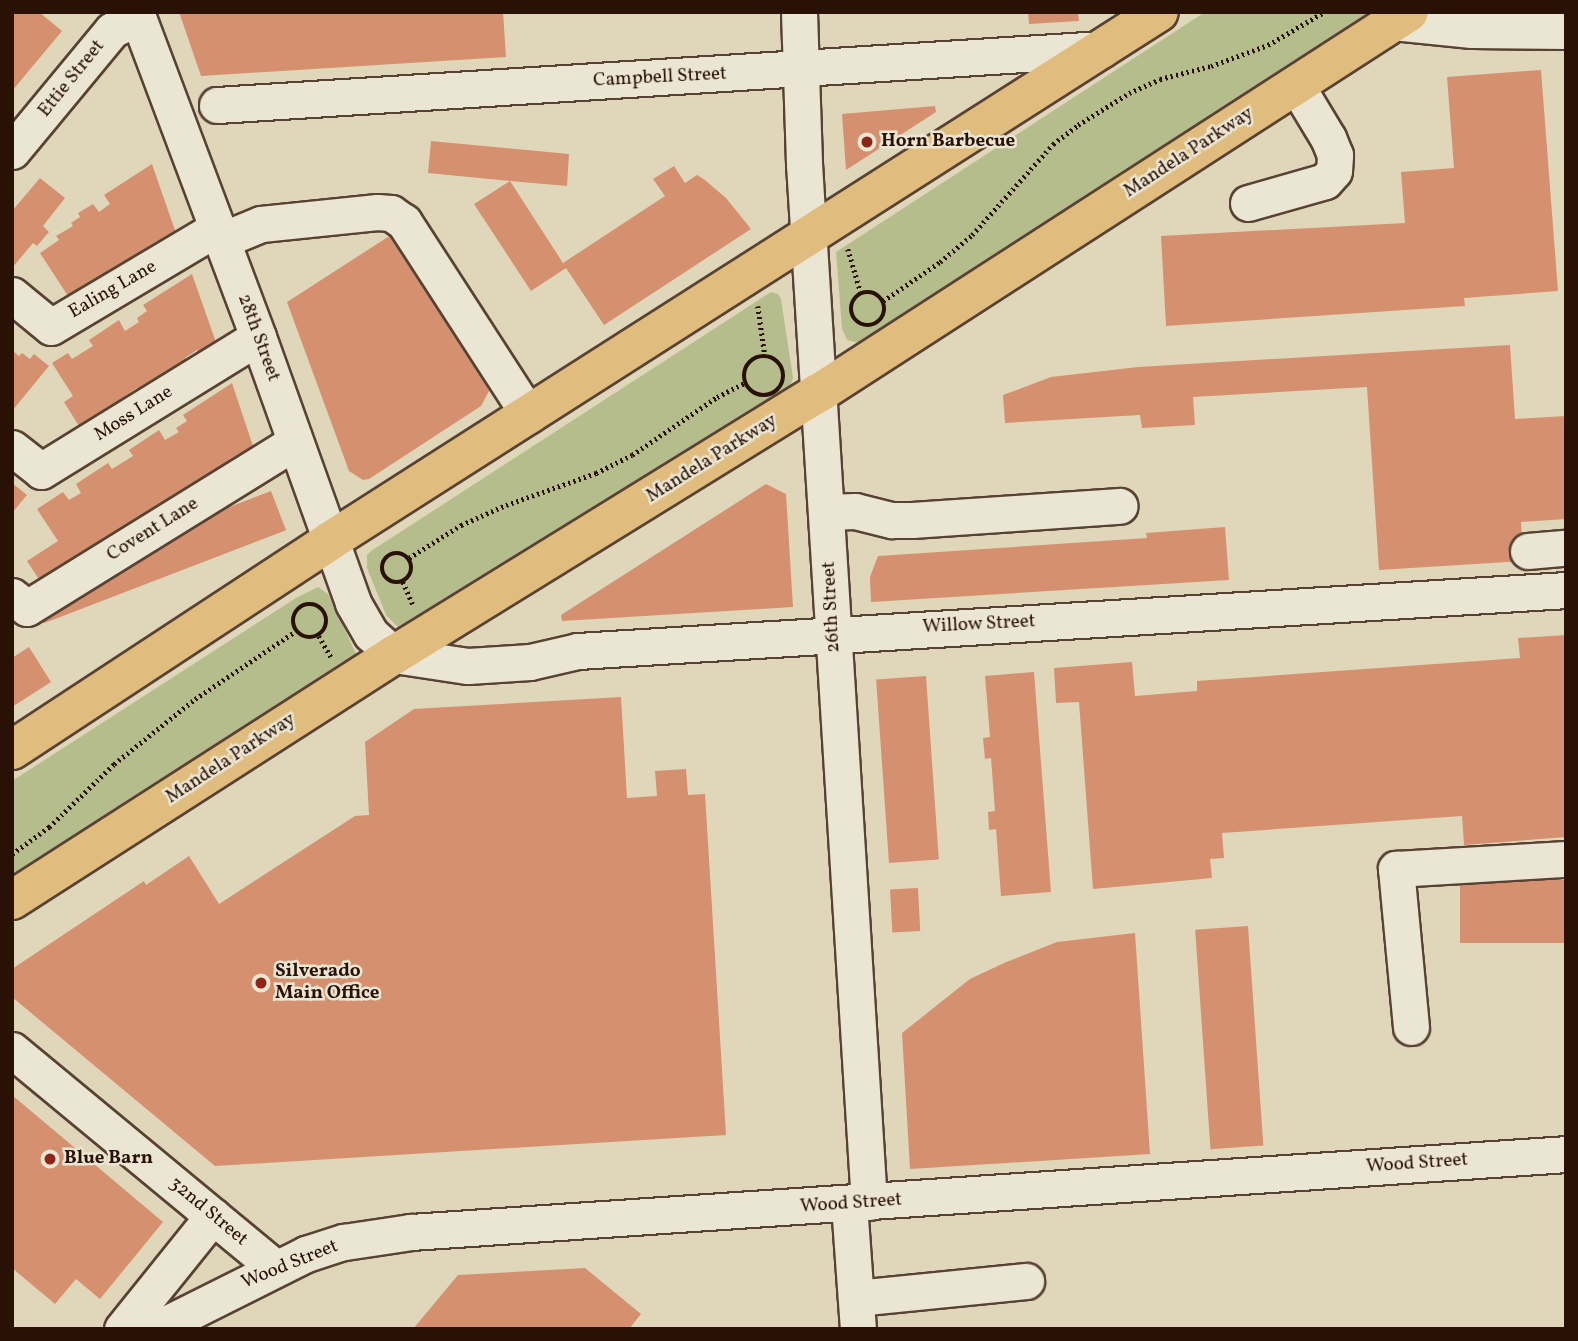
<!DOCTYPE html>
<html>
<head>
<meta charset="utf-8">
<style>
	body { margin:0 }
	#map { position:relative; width:1578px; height:1341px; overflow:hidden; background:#e0d7bb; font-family:Vollkorn,serif }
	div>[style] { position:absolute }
	.green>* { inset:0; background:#b6bd8d }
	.building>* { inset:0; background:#d5906f; transform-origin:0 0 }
	.path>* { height:4.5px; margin-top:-2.25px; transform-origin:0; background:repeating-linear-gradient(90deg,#2a1106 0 2px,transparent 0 5.5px) }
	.path>.ring { margin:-2.25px; padding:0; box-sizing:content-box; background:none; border:4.5px solid #2a1106; border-radius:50% }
	.roads { filter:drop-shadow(2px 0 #584233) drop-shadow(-2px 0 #584233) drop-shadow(0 2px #584233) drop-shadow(0 -2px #584233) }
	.minor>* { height:35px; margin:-17.5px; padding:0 17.5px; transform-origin:17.5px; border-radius:17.5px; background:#ebe5d3 }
	.major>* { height:38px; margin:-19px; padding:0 19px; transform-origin:19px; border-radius:19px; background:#e0bc7e }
	.dots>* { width:19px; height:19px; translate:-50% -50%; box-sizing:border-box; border:4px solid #ebe5d3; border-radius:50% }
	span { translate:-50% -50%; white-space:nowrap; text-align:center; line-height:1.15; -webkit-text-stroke:5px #ebe5d3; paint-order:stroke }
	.street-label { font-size:19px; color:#2a1106 }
	.poi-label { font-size:19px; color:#2a1106; font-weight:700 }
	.left { translate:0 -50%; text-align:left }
	.frame { position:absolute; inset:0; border:14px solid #2a1106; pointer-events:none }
</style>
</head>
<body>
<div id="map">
	<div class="green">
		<i style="clip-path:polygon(1205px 12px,1370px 12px,863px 344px,847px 340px,842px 329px,836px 252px)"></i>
		<i style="clip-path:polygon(771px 292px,778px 294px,781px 299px,793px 378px,789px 391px,405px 628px,399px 628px,386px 615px,367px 568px,367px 555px,371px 551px)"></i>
		<i style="clip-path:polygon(318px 587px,328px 594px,358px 658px,12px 893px,12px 781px,296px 598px)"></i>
	</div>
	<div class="building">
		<i style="clip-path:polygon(12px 12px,39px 12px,62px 31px,12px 91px)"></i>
		<i style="clip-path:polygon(179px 12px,503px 12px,506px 57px,201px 76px)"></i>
		<i style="clip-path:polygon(1028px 12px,1078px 12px,1079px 21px,1029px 24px)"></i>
		<i style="clip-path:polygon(1541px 70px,1558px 291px,1464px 298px,1465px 306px,1166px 326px,1161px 236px,1405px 223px,1401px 172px,1454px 168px,1447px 77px)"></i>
		<i style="clip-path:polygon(935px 106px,936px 112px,846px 170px,842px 114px)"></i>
		<i style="clip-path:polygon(431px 141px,569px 154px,567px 186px,510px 181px,563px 263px,665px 196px,653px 179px,674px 166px,685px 183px,697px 175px,705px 180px,726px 198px,751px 229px,604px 325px,566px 268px,531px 291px,474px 204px,510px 181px,428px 173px)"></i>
		<i style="clip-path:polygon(152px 164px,178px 239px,162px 249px,157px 241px,145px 249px,147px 251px,89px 299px,82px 288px,68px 296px,40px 253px,59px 240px,56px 236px,73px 226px,71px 223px,80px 217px,78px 213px,93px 204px,99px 212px,110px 204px,104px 195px)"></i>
		<i style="clip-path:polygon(40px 178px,65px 198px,43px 226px,49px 232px,37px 246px,33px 243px,12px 268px,12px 211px)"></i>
		<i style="clip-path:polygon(391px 235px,487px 382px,489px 391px,481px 406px,369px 479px,363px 480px,349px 471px,287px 302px)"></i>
		<i style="clip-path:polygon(192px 274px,218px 348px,202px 358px,197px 350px,185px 358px,187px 360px,139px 391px,137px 388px,125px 396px,131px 404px,84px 434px,64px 402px,73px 396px,52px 363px,68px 353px,72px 359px,93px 346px,89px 340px,119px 320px,125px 331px,139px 322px,137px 318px,147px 311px,143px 305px)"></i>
		<i style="clip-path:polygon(1510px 345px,1515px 419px,1566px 416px,1566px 519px,1521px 522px,1523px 561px,1379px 570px,1367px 387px,1193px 397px,1195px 425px,1142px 428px,1140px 415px,1005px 423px,1003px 395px,1051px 377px,1138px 367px)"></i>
		<i style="clip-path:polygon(12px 350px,19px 356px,22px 353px,30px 359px,34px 354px,49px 366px,12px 411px)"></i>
		<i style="clip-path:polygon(232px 383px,257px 458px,48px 593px,27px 561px,58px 541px,37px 509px,63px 492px,69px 500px,81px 493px,76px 484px,108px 463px,112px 469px,133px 456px,129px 450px,159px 430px,165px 440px,179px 432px,176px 428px,187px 421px,183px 415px)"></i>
		<i style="clip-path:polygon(12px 483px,27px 495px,12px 513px)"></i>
		<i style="clip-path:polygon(766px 484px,786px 494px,793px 607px,562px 621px,561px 615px)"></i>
		<i style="left:271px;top:491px;width:42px;height:260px;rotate:69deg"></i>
		<i style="clip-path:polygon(1225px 527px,1229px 580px,871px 602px,870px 577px,878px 556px,1147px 538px,1146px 533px)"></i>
		<i style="clip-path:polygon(1566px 635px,1566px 837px,1464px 845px,1462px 816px,1222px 833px,1224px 858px,1210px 859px,1212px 878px,1093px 889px,1079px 702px,1056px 703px,1054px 668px,1132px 662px,1135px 696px,1197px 691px,1197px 681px,1520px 658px,1518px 638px)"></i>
		<i style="clip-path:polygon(29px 647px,51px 682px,12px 707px,12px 658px)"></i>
		<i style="clip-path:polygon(1034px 672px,1051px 892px,1001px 896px,996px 829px,989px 830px,988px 812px,995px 811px,991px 758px,985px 759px,983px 738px,990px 737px,985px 676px)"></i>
		<i style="left:926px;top:676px;width:184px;height:50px;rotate:86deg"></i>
		<i style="clip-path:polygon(621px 697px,627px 798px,657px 796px,655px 771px,686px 769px,688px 795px,705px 794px,726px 1135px,215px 1166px,12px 997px,12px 969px,144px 881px,146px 885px,189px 856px,219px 904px,355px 816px,369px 815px,365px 742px,414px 709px)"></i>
		<i style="left:1566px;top:880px;width:63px;height:106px;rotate:90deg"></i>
		<i style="left:918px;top:888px;width:43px;height:28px;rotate:87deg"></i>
		<i style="left:1248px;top:926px;width:220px;height:53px;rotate:86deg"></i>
		<i style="clip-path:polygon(1135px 933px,1150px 1154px,910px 1169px,902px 1033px,970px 979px,1004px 963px,1057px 942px)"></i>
		<i style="clip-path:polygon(12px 1095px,163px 1222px,100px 1299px,76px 1279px,55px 1304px,12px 1268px)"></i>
		<i style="clip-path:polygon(585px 1268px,641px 1314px,629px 1329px,413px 1329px,458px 1275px)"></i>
	</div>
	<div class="path">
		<i style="left:848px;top:249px;width:46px;rotate:73.5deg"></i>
		<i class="ring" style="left:851px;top:292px;width:29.5px;height:29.5px"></i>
		<i style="left:883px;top:301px;width:69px;rotate:-34.4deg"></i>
		<i style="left:940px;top:262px;width:42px;rotate:-40.2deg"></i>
		<i style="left:972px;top:235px;width:122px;rotate:-48.3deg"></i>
		<i style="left:1053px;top:144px;width:31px;rotate:-37deg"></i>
		<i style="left:1078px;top:125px;width:60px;rotate:-32.1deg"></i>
		<i style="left:1129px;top:93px;width:34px;rotate:-24deg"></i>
		<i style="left:1160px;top:79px;width:53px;rotate:-14.3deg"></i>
		<i style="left:1211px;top:66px;width:61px;rotate:-20.2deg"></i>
		<i style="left:1268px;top:45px;width:65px;rotate:-30.5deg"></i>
		<i style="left:758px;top:306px;width:50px;rotate:82deg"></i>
		<i class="ring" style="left:744px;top:356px;width:35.5px;height:35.5px"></i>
		<i class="ring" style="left:382px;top:553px;width:25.5px;height:25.5px"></i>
		<i style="left:409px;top:558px;width:62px;rotate:-32.4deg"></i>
		<i style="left:461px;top:525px;width:49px;rotate:-24deg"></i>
		<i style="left:506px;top:505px;width:96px;rotate:-19.6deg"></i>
		<i style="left:596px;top:473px;width:40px;rotate:-26.6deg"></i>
		<i style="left:632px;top:455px;width:103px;rotate:-34.3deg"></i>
		<i style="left:717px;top:397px;width:33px;rotate:-27deg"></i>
		<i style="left:403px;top:582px;width:27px;rotate:66deg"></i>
		<i class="ring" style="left:293px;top:604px;width:29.5px;height:29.5px"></i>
		<i style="left:319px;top:636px;width:24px;rotate:60deg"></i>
		<i style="left:12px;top:854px;width:46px;rotate:-36.1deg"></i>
		<i style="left:49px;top:827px;width:91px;rotate:-44.1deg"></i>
		<i style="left:114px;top:764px;width:104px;rotate:-38.7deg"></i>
		<i style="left:195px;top:699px;width:122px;rotate:-34deg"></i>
	</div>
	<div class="roads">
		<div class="minor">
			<i style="left:136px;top:12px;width:347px;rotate:69.4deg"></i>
			<i style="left:258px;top:337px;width:282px;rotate:70.3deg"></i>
			<i style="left:353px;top:603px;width:36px;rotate:60deg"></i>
			<i style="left:371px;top:634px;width:31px;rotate:42deg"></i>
			<i style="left:394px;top:655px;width:75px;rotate:8.5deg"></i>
			<i style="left:468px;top:666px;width:62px;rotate:-3.7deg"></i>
			<i style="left:530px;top:662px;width:49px;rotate:-12.9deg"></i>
			<i style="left:578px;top:651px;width:990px;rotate:-3.53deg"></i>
			<i style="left:799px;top:12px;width:152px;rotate:88.1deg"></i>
			<i style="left:804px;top:164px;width:1040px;rotate:86.42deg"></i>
			<i style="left:1393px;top:22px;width:79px;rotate:5.8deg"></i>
			<i style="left:1472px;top:30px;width:94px;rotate:0.6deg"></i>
			<i style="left:217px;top:105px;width:887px;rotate:-3.62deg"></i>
			<i style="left:12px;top:151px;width:157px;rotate:-50.4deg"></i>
			<i style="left:112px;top:30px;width:29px;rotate:-25deg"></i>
			<i style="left:1248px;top:203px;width:80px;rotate:-15.9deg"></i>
			<i style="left:1325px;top:181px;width:13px;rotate:-48deg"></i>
			<i style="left:1334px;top:171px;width:16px;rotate:-86deg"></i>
			<i style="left:1335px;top:155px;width:18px;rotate:-112deg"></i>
			<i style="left:1328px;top:138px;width:62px;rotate:-121.1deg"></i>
			<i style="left:222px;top:240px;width:42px;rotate:-22.3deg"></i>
			<i style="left:261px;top:224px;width:117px;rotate:-5.9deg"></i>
			<i style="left:377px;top:212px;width:14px;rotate:4deg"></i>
			<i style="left:391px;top:213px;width:16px;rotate:35deg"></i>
			<i style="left:404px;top:222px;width:230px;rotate:57.1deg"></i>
			<i style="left:12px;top:295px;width:50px;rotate:39.4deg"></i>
			<i style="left:51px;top:327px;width:193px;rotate:-30.8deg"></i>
			<i style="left:12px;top:448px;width:37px;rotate:38deg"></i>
			<i style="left:41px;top:471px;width:255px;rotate:-31.7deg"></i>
			<i style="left:826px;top:512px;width:29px;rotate:-2deg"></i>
			<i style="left:855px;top:511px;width:38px;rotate:14deg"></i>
			<i style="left:892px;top:520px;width:20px"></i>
			<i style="left:912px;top:520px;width:208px;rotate:-3.9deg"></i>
			<i style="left:1528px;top:551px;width:38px;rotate:-5deg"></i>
			<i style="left:12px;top:596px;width:19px;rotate:39deg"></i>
			<i style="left:27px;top:608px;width:315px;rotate:-31.8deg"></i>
			<i style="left:1411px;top:1027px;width:159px;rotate:-95.4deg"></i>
			<i style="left:1396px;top:869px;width:170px;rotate:-3.4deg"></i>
			<i style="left:12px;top:1050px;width:340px;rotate:39.6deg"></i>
			<i style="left:849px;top:1204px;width:125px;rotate:85.9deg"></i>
			<i style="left:856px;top:1298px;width:171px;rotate:-5.7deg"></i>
			<i style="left:122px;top:1329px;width:145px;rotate:-51.2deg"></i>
			<i style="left:156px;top:1329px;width:168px;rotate:-26.6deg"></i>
			<i style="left:306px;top:1254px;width:40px;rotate:-18deg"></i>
			<i style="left:344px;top:1242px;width:68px;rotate:-8.5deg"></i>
			<i style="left:411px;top:1232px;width:1158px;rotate:-3.86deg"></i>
		</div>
		<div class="major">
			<i style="left:12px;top:750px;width:381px;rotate:-33.3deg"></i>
			<i style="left:330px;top:541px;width:983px;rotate:-32.54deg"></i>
			<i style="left:12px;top:900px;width:454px;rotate:-32.7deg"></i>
			<i style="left:394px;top:655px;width:499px;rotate:-31.7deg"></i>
			<i style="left:819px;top:393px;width:702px;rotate:-32.85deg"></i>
		</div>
	</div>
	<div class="dots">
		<i style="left:867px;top:142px;background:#8f2418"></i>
		<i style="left:261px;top:983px;background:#8f2418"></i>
		<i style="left:50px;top:1159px;background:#8f2418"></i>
	</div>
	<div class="street-label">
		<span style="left:660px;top:78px;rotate:-3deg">Campbell Street</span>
		<span style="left:72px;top:79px;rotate:-51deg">Ettie Street</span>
		<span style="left:1189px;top:153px;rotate:-33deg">Mandela Parkway</span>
		<span style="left:113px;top:290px;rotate:-30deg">Ealing Lane</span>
		<span style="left:258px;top:338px;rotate:70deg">28th Street</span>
		<span style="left:134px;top:414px;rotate:-32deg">Moss Lane</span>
		<span style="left:712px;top:459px;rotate:-32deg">Mandela Parkway</span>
		<span style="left:153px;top:530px;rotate:-32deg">Covent Lane</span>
		<span style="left:832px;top:607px;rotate:-93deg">26th Street</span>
		<span style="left:979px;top:625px;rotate:-3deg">Willow Street</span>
		<span style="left:231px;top:759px;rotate:-33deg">Mandela Parkway</span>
		<span style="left:1417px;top:1164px;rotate:-4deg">Wood Street</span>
		<span style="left:851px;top:1204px;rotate:-4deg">Wood Street</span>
		<span style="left:208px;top:1212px;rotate:40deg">32nd Street</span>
		<span style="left:290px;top:1265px;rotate:-22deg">Wood Street</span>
	</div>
	<div class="poi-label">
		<span class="left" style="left:881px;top:142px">Horn Barbecue</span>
		<span class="left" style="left:275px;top:983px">Silverado<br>Main Office</span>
		<span class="left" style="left:64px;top:1159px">Blue Barn</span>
	</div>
	<div class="frame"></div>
</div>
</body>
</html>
